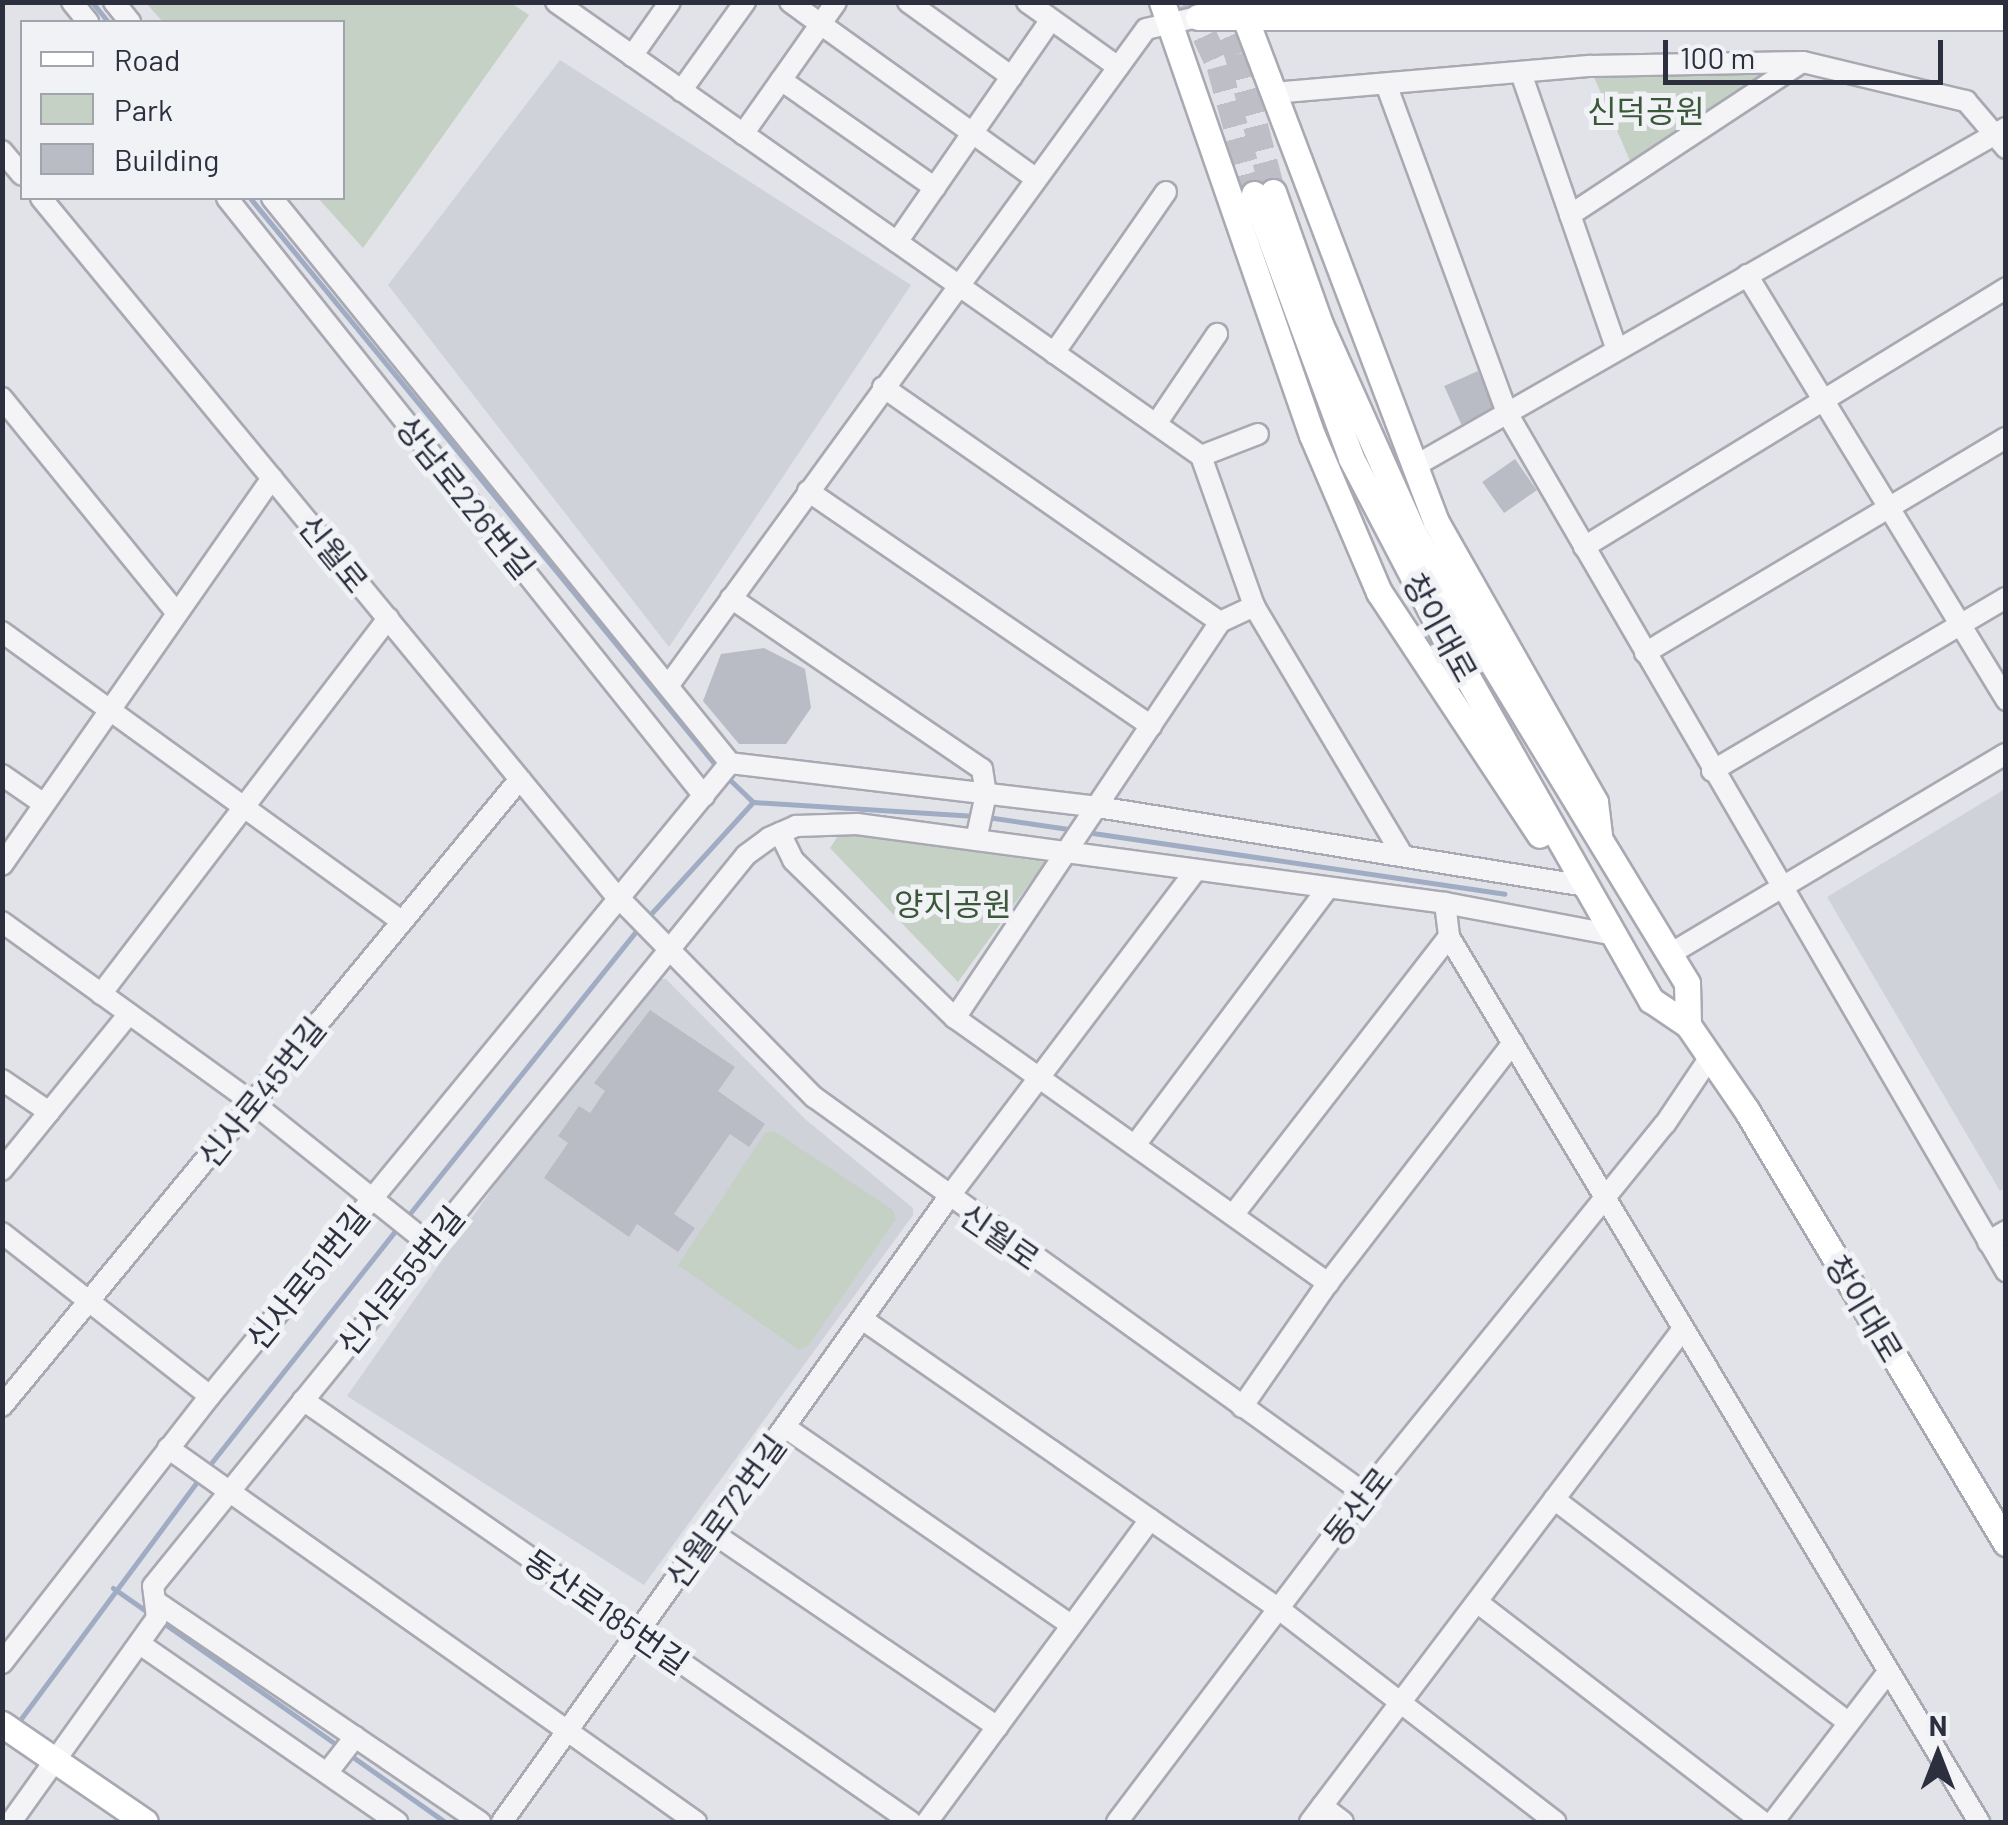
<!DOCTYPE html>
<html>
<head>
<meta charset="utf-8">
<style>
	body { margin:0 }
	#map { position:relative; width:2008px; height:1825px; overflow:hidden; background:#e2e3e8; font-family:Barlow,"Noto Sans KR",sans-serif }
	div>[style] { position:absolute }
	.built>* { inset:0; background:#d0d2da }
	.green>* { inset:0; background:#c5d1c4 }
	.stream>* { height:5px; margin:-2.5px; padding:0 2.5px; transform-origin:2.5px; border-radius:2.5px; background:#a0acc4 }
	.building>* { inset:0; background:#b9bcc5; transform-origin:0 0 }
	.major-tunnel>* { height:25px; margin-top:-12.5px; transform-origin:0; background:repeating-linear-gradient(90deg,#bebfc6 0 25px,transparent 0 37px) }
	.roads { filter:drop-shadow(2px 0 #a8a9b2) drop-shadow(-2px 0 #a8a9b2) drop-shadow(0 2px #a8a9b2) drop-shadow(0 -2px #a8a9b2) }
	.minor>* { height:20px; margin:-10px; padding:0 10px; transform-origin:10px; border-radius:10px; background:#f4f4f7 }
	.major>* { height:25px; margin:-12.5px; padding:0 12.5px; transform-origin:12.5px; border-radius:12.5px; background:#fff }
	span { translate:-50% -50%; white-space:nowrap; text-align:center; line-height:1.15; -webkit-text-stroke:10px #f1f2f6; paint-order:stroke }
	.park-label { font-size:32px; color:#3b593a }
	.street-label { font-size:32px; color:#2c2f3e }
	.frame { position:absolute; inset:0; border:5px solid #2c2f3e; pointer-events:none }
	.legend { position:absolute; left:20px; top:20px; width:325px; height:180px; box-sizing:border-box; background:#f1f2f6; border:2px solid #a2a4ac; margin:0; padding:12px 18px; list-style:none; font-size:30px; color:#2c2f3e }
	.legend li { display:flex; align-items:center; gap:20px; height:50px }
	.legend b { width:50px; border:2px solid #a2a4ac }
	.north { position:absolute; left:1888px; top:1705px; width:100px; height:100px; -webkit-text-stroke:8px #f1f2f6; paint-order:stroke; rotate:0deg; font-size:28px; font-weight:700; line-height:40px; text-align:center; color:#2c2f3e }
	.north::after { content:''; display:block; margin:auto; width:35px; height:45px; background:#2c2f3e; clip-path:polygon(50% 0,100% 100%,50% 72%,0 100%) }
	.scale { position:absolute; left:1663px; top:40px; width:280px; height:45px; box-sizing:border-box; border:5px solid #2c2f3e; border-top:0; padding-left:12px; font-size:30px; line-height:35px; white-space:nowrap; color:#2c2f3e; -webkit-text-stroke:8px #f1f2f6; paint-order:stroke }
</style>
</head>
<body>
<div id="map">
	<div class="built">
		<i style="clip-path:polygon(560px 60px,911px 285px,669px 647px,388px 285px)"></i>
		<i style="clip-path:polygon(2005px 789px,2006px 1188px,2000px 1191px,1827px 897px)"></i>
		<i style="clip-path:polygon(658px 979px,666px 979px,805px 1119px,913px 1208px,913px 1215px,644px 1585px,347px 1396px,506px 1169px)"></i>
	</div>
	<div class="green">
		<i style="clip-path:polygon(511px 3px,529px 15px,363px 248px,318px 198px,342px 198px,342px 22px,163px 22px,146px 3px)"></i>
		<i style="clip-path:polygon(1778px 68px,1631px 163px,1594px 77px)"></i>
		<i style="clip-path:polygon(840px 833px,1045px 862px,958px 982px,830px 848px)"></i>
		<i style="clip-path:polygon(774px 1131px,893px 1210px,896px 1219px,809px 1345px,799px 1350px,678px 1265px,765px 1133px)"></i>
	</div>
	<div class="stream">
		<i style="left:92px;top:2px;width:26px;rotate:51deg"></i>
		<i style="left:250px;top:198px;width:736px;rotate:50.62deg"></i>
		<i style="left:725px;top:775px;width:39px;rotate:44deg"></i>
		<i style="left:987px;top:817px;width:89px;rotate:8.4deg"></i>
		<i style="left:1086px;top:832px;width:423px;rotate:8.4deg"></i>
		<i style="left:648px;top:917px;width:156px;rotate:-47.6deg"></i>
		<i style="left:753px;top:802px;width:223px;rotate:3.6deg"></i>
		<i style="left:407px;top:1217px;width:374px;rotate:-51.3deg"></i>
		<i style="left:208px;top:1467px;width:309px;rotate:-51.6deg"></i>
		<i style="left:113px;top:1588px;width:44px;rotate:34.8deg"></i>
		<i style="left:162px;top:1622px;width:219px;rotate:35.1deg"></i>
		<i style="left:17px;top:1724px;width:309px;rotate:-53.4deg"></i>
		<i style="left:350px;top:1755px;width:116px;rotate:35.2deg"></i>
	</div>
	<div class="building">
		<i style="left:1478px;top:371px;width:42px;height:37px;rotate:66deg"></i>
		<i style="left:1515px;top:459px;width:38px;height:40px;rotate:55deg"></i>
		<i style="clip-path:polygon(764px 648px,805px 669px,811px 708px,786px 744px,739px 744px,703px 701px,721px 654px)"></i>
		<i style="clip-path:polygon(650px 1010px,735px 1067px,718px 1091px,765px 1124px,749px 1147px,730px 1134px,674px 1214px,695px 1228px,678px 1252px,637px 1224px,629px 1237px,544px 1178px,568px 1143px,558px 1136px,579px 1106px,590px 1113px,605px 1091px,594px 1083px)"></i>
	</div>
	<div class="major-tunnel">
		<i style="left:1189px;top:2px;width:71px;rotate:64.9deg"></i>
		<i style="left:1219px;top:66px;width:133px;rotate:74.7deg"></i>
		<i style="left:1214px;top:2px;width:57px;rotate:66.1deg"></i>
		<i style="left:1237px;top:54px;width:143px;rotate:75.4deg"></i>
	</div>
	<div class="roads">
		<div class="minor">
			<i style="left:72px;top:2px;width:26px;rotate:51deg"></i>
			<i style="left:114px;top:2px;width:26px;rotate:51deg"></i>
			<i style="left:556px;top:2px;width:789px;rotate:35.14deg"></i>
			<i style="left:1201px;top:456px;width:159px;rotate:70.5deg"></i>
			<i style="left:1254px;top:606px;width:289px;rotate:59.2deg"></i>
			<i style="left:790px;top:2px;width:302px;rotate:35.7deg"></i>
			<i style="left:908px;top:2px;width:128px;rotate:35.8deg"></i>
			<i style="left:1027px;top:2px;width:112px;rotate:35.5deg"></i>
			<i style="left:632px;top:56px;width:66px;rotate:-54.9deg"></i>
			<i style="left:1521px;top:73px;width:293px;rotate:70.9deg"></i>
			<i style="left:781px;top:80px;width:188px;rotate:35deg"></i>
			<i style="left:1386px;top:84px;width:351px;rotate:69.8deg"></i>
			<i style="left:1507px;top:413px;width:993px;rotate:59.82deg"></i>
			<i style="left:681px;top:91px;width:110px;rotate:-54.3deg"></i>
			<i style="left:1273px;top:93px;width:319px;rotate:-4.9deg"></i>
			<i style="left:1591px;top:66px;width:212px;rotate:-1.1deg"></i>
			<i style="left:1803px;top:62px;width:168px;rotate:13.5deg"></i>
			<i style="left:1966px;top:101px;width:62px;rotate:49.6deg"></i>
			<i style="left:743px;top:134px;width:161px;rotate:-54.8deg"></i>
			<i style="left:2px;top:151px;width:31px;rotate:50deg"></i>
			<i style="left:41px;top:198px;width:898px;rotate:50.51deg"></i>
			<i style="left:612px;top:891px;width:289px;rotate:45.6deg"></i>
			<i style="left:814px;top:1097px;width:679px;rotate:35.77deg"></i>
			<i style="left:227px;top:198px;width:765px;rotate:51.42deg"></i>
			<i style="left:272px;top:198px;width:727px;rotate:50.97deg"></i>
			<i style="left:1570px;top:215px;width:278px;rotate:-33.4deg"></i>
			<i style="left:897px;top:242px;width:270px;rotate:-55.3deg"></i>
			<i style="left:1747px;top:275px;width:498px;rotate:58.6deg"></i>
			<i style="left:1054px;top:353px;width:196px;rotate:-55.2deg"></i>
			<i style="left:883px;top:387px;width:411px;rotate:34.9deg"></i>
			<i style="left:2px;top:398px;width:277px;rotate:50.9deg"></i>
			<i style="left:1156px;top:424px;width:109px;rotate:-55.9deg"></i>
			<i style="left:1201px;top:456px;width:61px;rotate:-21.1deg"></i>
			<i style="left:1413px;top:467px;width:683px;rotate:-29.76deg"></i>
			<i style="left:808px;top:491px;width:416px;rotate:34.4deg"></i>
			<i style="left:1584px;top:547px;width:495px;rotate:-31.5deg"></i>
			<i style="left:731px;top:598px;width:304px;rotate:34.3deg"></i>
			<i style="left:982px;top:769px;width:25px;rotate:81deg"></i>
			<i style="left:986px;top:794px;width:47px;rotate:102.3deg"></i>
			<i style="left:2px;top:632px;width:494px;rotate:35.9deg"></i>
			<i style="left:1645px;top:653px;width:420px;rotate:-30.8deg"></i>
			<i style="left:668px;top:686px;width:812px;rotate:-53.96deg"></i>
			<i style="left:1146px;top:29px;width:53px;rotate:-13deg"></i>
			<i style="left:1712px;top:771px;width:341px;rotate:-30.5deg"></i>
			<i style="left:2px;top:775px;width:51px;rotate:34.6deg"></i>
			<i style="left:780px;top:833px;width:30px;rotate:64deg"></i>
			<i style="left:793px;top:860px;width:226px;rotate:44.3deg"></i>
			<i style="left:955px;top:1018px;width:458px;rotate:35.4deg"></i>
			<i style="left:2px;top:865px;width:472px;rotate:-55.1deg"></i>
			<i style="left:1445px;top:903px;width:34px;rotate:83deg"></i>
			<i style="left:1449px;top:937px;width:1032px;rotate:59.08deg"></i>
			<i style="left:2px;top:922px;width:309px;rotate:35.8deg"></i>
			<i style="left:253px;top:1103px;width:226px;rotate:38.7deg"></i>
			<i style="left:1670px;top:954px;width:391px;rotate:-30.8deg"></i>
			<i style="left:101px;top:994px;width:473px;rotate:-52.6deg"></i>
			<i style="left:955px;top:1018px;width:476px;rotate:-56.2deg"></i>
			<i style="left:1220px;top:622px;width:38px;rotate:-25deg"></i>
			<i style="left:2px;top:1080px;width:57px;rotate:34.2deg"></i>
			<i style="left:1135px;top:1145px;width:321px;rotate:-53.1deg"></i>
			<i style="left:2px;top:1170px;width:201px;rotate:-50.9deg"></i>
			<i style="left:1233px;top:1215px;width:352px;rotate:-52.2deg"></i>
			<i style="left:2px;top:1233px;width:264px;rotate:38.1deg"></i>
			<i style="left:1988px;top:1242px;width:21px;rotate:-31deg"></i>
			<i style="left:862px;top:1319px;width:508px;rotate:34.82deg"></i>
			<i style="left:1279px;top:1609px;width:349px;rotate:37.6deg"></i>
			<i style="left:303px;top:1400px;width:740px;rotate:34.76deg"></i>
			<i style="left:2px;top:1406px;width:813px;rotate:-50.44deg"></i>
			<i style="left:1242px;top:1407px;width:151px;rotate:-55.3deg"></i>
			<i style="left:1328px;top:1283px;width:303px;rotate:-52.4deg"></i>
			<i style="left:785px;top:1427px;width:348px;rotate:34.7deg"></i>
			<i style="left:168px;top:1448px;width:647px;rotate:35.31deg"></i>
			<i style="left:1554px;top:1499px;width:370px;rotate:37.2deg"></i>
			<i style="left:710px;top:1531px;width:348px;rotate:34.3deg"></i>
			<i style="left:155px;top:1601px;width:393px;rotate:34.2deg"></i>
			<i style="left:1477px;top:1602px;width:361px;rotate:37.6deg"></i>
			<i style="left:140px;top:1644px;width:313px;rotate:34.7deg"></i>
			<i style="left:2px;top:1663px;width:338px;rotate:-52.1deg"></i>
			<i style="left:210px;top:1396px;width:819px;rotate:-50.6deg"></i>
			<i style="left:730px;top:763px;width:371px;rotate:6.8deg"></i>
			<i style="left:1098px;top:807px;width:495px;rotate:9.2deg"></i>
			<i style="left:327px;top:1773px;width:46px;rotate:-52.1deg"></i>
			<i style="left:1322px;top:1806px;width:26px;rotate:37deg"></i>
			<i style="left:11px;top:1822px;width:251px;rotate:-54.4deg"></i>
			<i style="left:157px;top:1618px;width:32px;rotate:-97deg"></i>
			<i style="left:153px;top:1586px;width:941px;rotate:-50.95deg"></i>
			<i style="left:746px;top:855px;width:29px;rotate:-36deg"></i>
			<i style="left:769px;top:838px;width:30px;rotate:-24deg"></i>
			<i style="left:796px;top:826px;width:61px;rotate:-1.9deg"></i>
			<i style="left:857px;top:824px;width:593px;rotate:7.65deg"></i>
			<i style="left:1445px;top:903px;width:172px;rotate:10.7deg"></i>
			<i style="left:502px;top:1822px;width:767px;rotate:-54.44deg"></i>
			<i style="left:948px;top:1198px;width:411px;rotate:-52.9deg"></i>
			<i style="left:927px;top:1822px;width:376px;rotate:-53.6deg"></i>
			<i style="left:1117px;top:1822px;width:411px;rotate:-52.9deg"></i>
			<i style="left:1365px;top:1494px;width:476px;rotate:-51deg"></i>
			<i style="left:1665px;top:1124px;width:81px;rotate:-56.1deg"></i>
			<i style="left:1310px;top:1822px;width:618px;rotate:-52.89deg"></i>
			<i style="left:1773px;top:1822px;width:189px;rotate:-52.5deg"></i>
		</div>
		<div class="major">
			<i style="left:1162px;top:2px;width:458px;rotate:70.9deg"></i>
			<i style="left:1312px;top:435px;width:171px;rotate:66.9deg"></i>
			<i style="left:1379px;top:592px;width:291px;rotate:56.5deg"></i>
			<i style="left:1239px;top:2px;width:556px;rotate:69.25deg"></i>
			<i style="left:1436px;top:522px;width:322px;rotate:60.4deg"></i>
			<i style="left:1595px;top:802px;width:33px;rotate:83deg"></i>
			<i style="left:1198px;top:17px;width:808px"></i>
			<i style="left:1273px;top:192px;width:140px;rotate:70.4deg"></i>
			<i style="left:1320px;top:324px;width:232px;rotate:65.9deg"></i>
			<i style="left:1415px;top:536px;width:523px;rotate:58.68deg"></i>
			<i style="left:1687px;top:983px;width:42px;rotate:88.6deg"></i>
			<i style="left:1254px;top:194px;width:281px;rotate:69.8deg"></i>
			<i style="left:1351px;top:458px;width:201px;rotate:62.4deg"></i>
			<i style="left:1444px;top:636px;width:419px;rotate:60.4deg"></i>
			<i style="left:1651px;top:1000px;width:45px;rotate:34deg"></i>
			<i style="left:1688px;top:1025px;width:104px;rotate:55.5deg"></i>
			<i style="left:1747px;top:1111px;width:504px;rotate:59.06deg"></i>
			<i style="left:2px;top:1724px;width:173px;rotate:34.4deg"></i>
		</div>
	</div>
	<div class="park-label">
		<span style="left:1646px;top:110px">신덕공원</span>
		<span style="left:953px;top:903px">양지공원</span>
	</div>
	<div class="street-label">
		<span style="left:466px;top:497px;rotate:51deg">상남로226번길</span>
		<span style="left:334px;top:553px;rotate:51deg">신월로</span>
		<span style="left:1441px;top:627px;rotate:61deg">창이대로</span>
		<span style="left:261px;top:1092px;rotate:-51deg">신사로45번길</span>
		<span style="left:1000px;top:1236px;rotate:35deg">신월로</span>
		<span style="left:307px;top:1277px;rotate:-51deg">신사로51번길</span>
		<span style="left:400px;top:1280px;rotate:-51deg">신사로55번길</span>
		<span style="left:1865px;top:1308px;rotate:59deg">창이대로</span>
		<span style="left:1357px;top:1506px;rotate:-52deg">동산로</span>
		<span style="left:725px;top:1511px;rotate:-54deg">신월로72번길</span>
		<span style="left:607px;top:1611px;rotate:35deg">동산로185번길</span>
	</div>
	<div class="frame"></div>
	<ul class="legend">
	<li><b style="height:12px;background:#fff"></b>Road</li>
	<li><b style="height:28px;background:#c5d1c4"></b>Park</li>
	<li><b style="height:28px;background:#b9bcc5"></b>Building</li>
	</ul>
	<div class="north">N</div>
	<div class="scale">100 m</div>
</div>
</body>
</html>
